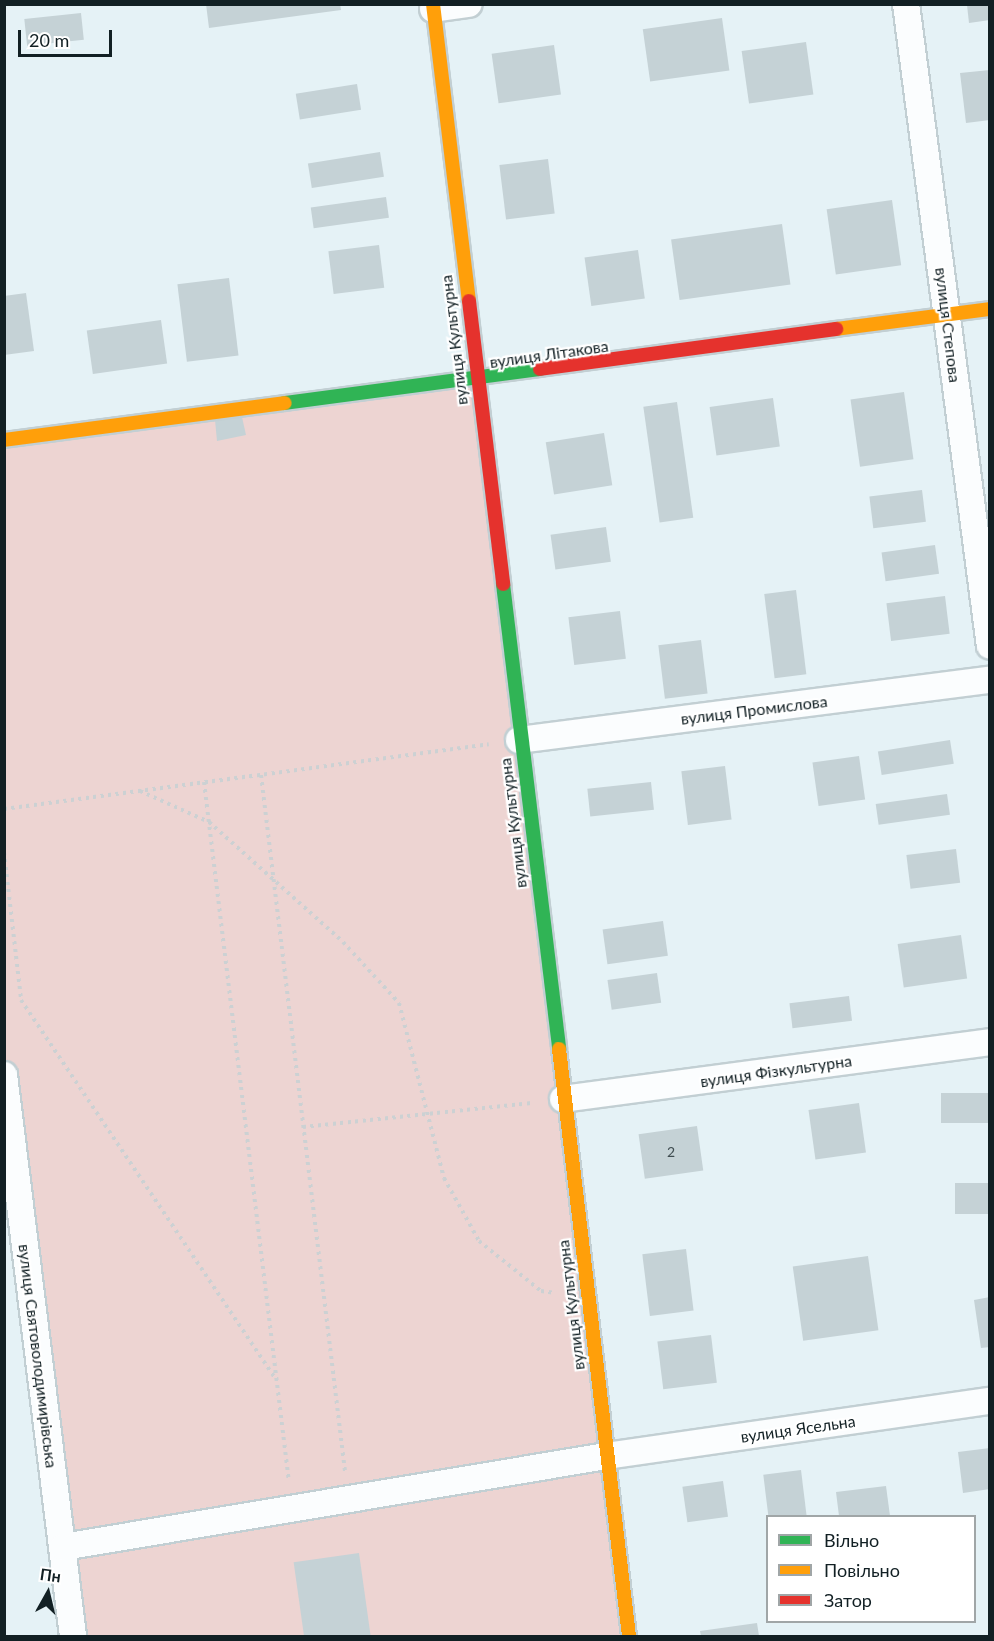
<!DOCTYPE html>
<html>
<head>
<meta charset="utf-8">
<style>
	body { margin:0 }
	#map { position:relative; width:994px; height:1641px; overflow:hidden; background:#e5f2f6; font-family:Lato,sans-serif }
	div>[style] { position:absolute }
	.green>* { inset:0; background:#edd4d2 }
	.building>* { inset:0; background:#c5d2d6; transform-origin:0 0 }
	.path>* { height:4px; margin-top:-2px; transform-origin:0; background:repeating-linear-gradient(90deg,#ccd1d3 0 3px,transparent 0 7.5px) }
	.roads { filter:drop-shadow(2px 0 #c2cfd3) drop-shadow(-2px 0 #c2cfd3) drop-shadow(0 2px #c2cfd3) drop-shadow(0 -2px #c2cfd3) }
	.street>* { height:26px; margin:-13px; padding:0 13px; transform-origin:13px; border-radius:13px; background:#fbfdfe }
	.fast>* { height:14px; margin:-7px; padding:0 7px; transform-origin:7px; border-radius:7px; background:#30b455 }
	.slow>* { height:14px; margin:-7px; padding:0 7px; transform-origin:7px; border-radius:7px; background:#ff9f0a }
	.jam>* { height:14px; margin:-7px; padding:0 7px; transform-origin:7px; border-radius:7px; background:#e5322d }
	span { translate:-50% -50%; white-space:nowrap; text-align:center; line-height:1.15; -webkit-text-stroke:4.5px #fff; paint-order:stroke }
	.number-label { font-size:14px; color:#3f4c50 }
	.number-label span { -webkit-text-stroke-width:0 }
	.street-label { font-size:16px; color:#122024 }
	.frame { position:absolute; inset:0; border:6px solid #122024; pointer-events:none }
	.legend { position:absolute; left:766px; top:1515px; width:210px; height:108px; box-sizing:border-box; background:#fff; border:2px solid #a0a6a7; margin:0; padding:8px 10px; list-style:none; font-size:18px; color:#122024 }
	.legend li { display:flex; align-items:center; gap:12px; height:30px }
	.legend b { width:30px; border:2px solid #a0a6a7 }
	.north { position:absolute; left:18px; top:1563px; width:60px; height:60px; -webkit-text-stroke:4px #fff; paint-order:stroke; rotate:8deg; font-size:16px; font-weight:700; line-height:24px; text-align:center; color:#122024 }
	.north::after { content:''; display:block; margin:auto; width:21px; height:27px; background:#122024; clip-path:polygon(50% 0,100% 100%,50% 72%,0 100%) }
	.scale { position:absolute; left:18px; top:30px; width:94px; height:27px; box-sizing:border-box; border:3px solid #122024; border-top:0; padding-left:8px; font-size:18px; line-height:21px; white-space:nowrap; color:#122024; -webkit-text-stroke:4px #fff; paint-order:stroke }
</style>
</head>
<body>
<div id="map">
	<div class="green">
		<i style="clip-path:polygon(475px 381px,629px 1636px,73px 1636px,4px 1075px,4px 440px)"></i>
	</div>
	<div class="building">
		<i style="clip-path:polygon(206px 4px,340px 4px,341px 10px,209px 28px)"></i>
		<i style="clip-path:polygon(967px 5px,990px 5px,990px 20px,969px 23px)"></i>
		<i style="left:81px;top:13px;width:27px;height:57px;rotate:84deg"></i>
		<i style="left:722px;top:18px;width:53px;height:80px;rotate:82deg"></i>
		<i style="left:806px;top:42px;width:53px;height:65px;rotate:82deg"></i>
		<i style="left:554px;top:45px;width:50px;height:63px;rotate:82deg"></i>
		<i style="clip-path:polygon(990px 70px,990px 120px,966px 123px,960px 73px)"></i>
		<i style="left:357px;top:84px;width:26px;height:62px;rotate:81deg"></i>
		<i style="left:380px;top:152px;width:25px;height:73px;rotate:81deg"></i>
		<i style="left:548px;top:159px;width:55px;height:49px;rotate:83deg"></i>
		<i style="left:386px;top:197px;width:21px;height:76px;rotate:82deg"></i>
		<i style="left:892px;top:200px;width:66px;height:66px;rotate:82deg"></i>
		<i style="left:782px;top:224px;width:61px;height:112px;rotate:82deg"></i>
		<i style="left:379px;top:245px;width:43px;height:51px;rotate:83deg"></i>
		<i style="left:638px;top:250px;width:49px;height:54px;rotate:82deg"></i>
		<i style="left:229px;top:278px;width:78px;height:52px;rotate:83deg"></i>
		<i style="clip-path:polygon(26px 293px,34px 351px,4px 355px,4px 296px)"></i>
		<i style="left:161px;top:320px;width:44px;height:75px;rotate:82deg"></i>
		<i style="left:904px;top:392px;width:68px;height:54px;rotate:82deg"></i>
		<i style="left:773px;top:398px;width:49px;height:64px;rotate:82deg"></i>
		<i style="left:677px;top:402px;width:117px;height:34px;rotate:82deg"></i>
		<i style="clip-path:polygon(242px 417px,246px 435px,217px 441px,215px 420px)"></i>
		<i style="left:604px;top:433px;width:53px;height:59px;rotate:81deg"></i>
		<i style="left:922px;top:490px;width:32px;height:53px;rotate:83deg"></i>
		<i style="left:606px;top:527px;width:35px;height:56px;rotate:82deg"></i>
		<i style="left:935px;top:545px;width:29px;height:54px;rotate:82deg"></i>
		<i style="left:796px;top:590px;width:85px;height:32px;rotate:83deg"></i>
		<i style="left:945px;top:596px;width:38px;height:59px;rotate:83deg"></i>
		<i style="left:620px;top:611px;width:48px;height:52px;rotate:83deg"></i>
		<i style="left:701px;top:640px;width:54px;height:43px;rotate:83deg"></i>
		<i style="left:950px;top:740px;width:24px;height:73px;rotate:81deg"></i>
		<i style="left:859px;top:756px;width:44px;height:47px;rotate:82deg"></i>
		<i style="left:725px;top:766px;width:54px;height:44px;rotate:83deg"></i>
		<i style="left:651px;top:782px;width:28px;height:64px;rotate:84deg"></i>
		<i style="left:947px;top:794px;width:21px;height:72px;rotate:82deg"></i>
		<i style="left:956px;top:849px;width:34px;height:50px;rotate:83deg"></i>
		<i style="left:663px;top:921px;width:35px;height:61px;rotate:82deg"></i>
		<i style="left:961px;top:935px;width:44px;height:64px;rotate:82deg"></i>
		<i style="left:657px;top:973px;width:30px;height:50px;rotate:82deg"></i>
		<i style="left:849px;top:996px;width:25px;height:60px;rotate:83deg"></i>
		<i style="left:990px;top:1093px;width:30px;height:49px;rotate:90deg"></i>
		<i style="left:859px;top:1103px;width:50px;height:51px;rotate:82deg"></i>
		<i style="left:697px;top:1126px;width:45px;height:59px;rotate:82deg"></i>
		<i style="left:990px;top:1183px;width:31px;height:35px;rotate:90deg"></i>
		<i style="left:686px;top:1249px;width:62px;height:44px;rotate:83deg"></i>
		<i style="left:868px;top:1256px;width:75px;height:76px;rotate:82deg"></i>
		<i style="clip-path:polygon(990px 1297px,990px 1347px,981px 1348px,974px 1300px)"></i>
		<i style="left:711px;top:1335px;width:48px;height:54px;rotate:83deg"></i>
		<i style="clip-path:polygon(990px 1448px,990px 1489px,963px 1493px,958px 1452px)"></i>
		<i style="left:801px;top:1470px;width:46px;height:38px;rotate:83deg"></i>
		<i style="left:723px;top:1481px;width:36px;height:41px;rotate:82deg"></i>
		<i style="clip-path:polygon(886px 1486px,890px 1516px,839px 1516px,836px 1492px)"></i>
		<i style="left:359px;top:1553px;width:84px;height:66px;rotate:82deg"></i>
		<i style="clip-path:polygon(757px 1623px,759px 1636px,701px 1636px,700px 1631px)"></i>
	</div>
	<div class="path">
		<i style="left:261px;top:775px;width:701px;rotate:83.12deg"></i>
		<i style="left:204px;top:782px;width:705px;rotate:83.08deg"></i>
		<i style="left:140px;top:791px;width:76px;rotate:24.2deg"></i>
		<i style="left:209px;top:822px;width:180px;rotate:41.8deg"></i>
		<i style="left:343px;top:942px;width:83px;rotate:47.4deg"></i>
		<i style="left:399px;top:1003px;width:181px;rotate:75.6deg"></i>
		<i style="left:444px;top:1178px;width:72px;rotate:60.9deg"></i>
		<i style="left:479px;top:1241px;width:80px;rotate:38.9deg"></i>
		<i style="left:541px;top:1291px;width:15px;rotate:8deg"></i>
		<i style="left:4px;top:809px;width:489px;rotate:-7.6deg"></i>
		<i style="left:4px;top:852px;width:149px;rotate:83.4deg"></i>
		<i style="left:21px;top:1000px;width:457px;rotate:56.1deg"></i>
		<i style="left:303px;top:1127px;width:230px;rotate:-6deg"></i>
	</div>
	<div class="roads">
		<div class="street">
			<i style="left:906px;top:4px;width:647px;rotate:82.55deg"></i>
			<i style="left:433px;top:9px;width:36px;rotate:-8deg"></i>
			<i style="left:519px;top:740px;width:475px;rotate:-7.3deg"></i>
			<i style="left:4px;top:1075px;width:565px;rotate:82.99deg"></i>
			<i style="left:563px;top:1099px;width:431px;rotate:-7.6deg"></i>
			<i style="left:63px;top:1547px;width:551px;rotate:-9.51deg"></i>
			<i style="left:606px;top:1456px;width:388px;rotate:-8.2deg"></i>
		</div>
		<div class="fast">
			<i style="left:285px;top:403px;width:257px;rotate:-7.6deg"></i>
			<i style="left:503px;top:584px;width:468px;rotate:83.1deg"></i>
		</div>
		<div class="slow">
			<i style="left:433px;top:4px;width:299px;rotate:83.1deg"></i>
			<i style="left:836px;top:329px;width:155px;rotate:-7.4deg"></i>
			<i style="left:4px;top:440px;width:283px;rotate:-7.5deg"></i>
			<i style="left:559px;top:1049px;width:591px;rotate:83.2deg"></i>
		</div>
		<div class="jam">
			<i style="left:469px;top:301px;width:285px;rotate:83.1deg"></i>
			<i style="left:540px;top:369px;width:299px;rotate:-7.7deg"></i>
		</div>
	</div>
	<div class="number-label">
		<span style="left:671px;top:1152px">2</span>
	</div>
	<div class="street-label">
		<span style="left:948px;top:325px;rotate:83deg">вулиця Степова</span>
		<span style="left:454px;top:340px;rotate:-97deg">вулиця Культурна</span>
		<span style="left:549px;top:354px;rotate:-8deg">вулиця Літакова</span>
		<span style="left:754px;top:710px;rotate:-7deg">вулиця Промислова</span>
		<span style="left:513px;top:823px;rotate:-97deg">вулиця Культурна</span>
		<span style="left:776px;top:1071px;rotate:-8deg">вулиця Фізкультурна</span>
		<span style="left:571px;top:1305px;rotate:-97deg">вулиця Культурна</span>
		<span style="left:38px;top:1356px;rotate:83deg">вулиця Святоволодимирівська</span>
		<span style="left:798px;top:1429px;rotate:-8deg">вулиця Ясельна</span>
	</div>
	<div class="frame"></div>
	<ul class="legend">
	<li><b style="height:8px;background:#30b455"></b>Вільно</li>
	<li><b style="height:8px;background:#ff9f0a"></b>Повільно</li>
	<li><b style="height:8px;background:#e5322d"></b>Затор</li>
	</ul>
	<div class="north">Пн</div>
	<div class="scale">20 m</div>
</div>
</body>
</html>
